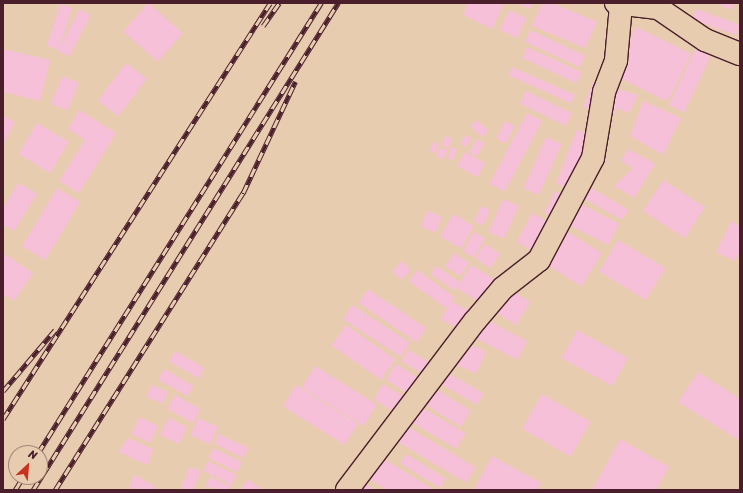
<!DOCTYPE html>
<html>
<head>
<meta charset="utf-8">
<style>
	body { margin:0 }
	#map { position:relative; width:743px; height:493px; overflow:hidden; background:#e7ccaf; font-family:Sriracha,sans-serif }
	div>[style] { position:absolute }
	.building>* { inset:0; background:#f6c0d9; transform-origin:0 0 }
	.roads { filter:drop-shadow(1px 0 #4a1f2b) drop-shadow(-1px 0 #4a1f2b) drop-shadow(0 1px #4a1f2b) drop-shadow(0 -1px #4a1f2b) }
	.minor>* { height:22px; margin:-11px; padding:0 11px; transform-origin:11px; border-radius:11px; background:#e7ccaf }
	.rail>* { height:4.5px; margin-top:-2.25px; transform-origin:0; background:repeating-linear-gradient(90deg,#e7ccaf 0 9px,#4a1f2b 0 18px); box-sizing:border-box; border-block:1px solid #4a1f2b }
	span { translate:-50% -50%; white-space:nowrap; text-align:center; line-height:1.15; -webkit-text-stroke:3.5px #e7ccaf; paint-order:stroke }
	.frame { position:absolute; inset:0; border:4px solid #4a1f2b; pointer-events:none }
	.north { position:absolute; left:8px; top:445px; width:40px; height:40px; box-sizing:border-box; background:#e7ccaf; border:1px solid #a8877a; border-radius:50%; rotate:26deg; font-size:11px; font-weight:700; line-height:16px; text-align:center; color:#4a1f2b }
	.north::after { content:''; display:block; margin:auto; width:14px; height:18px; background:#c8321e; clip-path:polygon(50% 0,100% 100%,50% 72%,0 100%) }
</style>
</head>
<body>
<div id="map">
	<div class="building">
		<i style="left:148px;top:3px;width:46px;height:38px;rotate:41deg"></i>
		<i style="clip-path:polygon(468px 3px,504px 3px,492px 29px,463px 15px)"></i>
		<i style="clip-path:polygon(516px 3px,533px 3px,530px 9px)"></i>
		<i style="clip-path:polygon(542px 3px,552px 3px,597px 22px,585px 48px,532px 26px)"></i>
		<i style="clip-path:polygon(721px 3px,734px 3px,732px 10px,720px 5px)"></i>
		<i style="left:60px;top:4px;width:13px;height:44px;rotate:18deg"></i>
		<i style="left:79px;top:9px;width:13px;height:47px;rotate:27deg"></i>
		<i style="left:696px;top:9px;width:47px;height:11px;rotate:20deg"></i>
		<i style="left:509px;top:10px;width:19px;height:22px;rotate:25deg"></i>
		<i style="left:636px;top:27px;width:61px;height:53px;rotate:26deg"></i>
		<i style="left:530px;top:30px;width:61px;height:13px;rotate:25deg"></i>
		<i style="left:527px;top:47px;width:60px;height:12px;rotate:25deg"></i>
		<i style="clip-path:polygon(3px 49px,50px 60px,40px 101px,3px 92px)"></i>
		<i style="left:695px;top:49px;width:17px;height:62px;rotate:25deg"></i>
		<i style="left:126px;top:63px;width:26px;height:47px;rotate:37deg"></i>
		<i style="left:512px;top:67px;width:69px;height:9px;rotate:24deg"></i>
		<i style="left:62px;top:76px;width:18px;height:30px;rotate:22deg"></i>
		<i style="clip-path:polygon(593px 82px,638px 95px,629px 113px,616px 108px,614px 116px,583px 107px)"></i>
		<i style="left:526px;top:91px;width:51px;height:14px;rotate:26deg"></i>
		<i style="clip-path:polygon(643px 101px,681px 118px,663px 155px,630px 136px)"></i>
		<i style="clip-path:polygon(79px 110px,116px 133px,79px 193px,59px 181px,85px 140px,68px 129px)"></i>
		<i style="left:527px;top:113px;width:17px;height:80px;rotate:28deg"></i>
		<i style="clip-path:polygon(3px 116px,15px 122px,3px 145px)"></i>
		<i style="left:476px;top:120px;width:16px;height:9px;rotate:40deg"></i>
		<i style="left:505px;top:121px;width:11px;height:20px;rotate:27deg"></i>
		<i style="left:37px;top:123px;width:37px;height:36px;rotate:31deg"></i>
		<i style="clip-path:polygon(577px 129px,601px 141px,585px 184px,628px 210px,622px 220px,556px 183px)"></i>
		<i style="left:465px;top:135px;width:7px;height:10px;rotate:27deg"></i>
		<i style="clip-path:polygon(446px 136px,452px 139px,448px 148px,441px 145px)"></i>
		<i style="left:546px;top:137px;width:17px;height:56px;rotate:24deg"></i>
		<i style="left:476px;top:139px;width:9px;height:15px;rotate:27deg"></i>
		<i style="left:433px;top:142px;width:6px;height:10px;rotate:18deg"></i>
		<i style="left:440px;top:147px;width:8px;height:10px;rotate:23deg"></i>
		<i style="left:451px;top:147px;width:6px;height:12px;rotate:18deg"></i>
		<i style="clip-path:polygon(628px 149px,655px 164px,634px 198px,614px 186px,633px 168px,621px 161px)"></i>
		<i style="left:465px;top:152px;width:23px;height:16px;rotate:29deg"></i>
		<i style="left:663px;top:180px;width:50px;height:37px;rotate:33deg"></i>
		<i style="clip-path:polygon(18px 183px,37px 194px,14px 231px,3px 225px,3px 208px)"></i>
		<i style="left:57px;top:188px;width:27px;height:68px;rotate:31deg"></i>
		<i style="left:555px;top:191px;width:72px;height:24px;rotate:27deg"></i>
		<i style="left:503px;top:199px;width:17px;height:36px;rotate:24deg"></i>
		<i style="left:481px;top:206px;width:10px;height:17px;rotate:24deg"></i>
		<i style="left:427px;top:211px;width:16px;height:17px;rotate:22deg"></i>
		<i style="left:532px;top:213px;width:19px;height:33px;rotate:28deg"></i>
		<i style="left:453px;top:214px;width:24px;height:26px;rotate:30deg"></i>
		<i style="clip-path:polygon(731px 221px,740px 226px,740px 251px,735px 261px,716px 252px)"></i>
		<i style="left:563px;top:229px;width:46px;height:39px;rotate:32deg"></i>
		<i style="left:473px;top:232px;width:13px;height:22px;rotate:27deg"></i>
		<i style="left:618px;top:240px;width:55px;height:37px;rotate:31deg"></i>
		<i style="left:485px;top:244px;width:18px;height:17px;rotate:34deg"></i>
		<i style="left:454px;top:253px;width:18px;height:16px;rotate:34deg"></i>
		<i style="clip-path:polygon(4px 254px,33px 273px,14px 301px,3px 294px)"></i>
		<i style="left:402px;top:261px;width:13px;height:14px;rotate:45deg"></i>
		<i style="left:471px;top:265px;width:70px;height:27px;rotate:32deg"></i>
		<i style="left:436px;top:266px;width:29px;height:10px;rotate:34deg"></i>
		<i style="left:417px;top:270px;width:46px;height:14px;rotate:36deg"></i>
		<i style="left:368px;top:289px;width:70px;height:17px;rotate:34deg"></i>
		<i style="left:451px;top:301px;width:86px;height:21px;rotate:28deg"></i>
		<i style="left:352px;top:305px;width:69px;height:17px;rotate:33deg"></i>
		<i style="left:346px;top:325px;width:60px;height:25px;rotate:35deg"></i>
		<i style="left:577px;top:330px;width:58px;height:32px;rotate:29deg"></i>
		<i style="left:467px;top:343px;width:21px;height:24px;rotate:25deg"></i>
		<i style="left:408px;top:350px;width:87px;height:13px;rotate:30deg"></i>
		<i style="left:175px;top:351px;width:34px;height:12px;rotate:30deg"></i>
		<i style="left:396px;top:364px;width:88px;height:19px;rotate:32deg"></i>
		<i style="left:315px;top:366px;width:73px;height:25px;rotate:32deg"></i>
		<i style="left:164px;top:369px;width:34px;height:12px;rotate:30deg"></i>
		<i style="clip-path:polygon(698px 372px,740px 399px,740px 441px,678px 402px)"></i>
		<i style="left:383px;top:384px;width:96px;height:18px;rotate:31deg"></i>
		<i style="left:151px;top:385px;width:18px;height:13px;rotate:22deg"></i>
		<i style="left:296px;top:385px;width:73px;height:25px;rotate:32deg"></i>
		<i style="left:542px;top:394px;width:56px;height:40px;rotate:30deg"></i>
		<i style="left:175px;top:395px;width:29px;height:16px;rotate:29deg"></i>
		<i style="left:139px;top:417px;width:21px;height:19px;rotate:25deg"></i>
		<i style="left:168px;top:418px;width:21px;height:19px;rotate:25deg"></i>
		<i style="left:198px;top:418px;width:22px;height:19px;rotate:24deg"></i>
		<i style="left:393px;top:418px;width:96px;height:18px;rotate:31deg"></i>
		<i style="left:219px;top:434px;width:32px;height:11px;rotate:26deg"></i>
		<i style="clip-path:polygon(128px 438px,153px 449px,148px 465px,118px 452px)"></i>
		<i style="clip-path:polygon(620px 439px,669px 467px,656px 490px,592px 490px)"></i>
		<i style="left:213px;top:448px;width:32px;height:11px;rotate:26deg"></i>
		<i style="left:406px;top:454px;width:47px;height:11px;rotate:32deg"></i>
		<i style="clip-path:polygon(492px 456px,541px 483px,537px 490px,474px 490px)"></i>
		<i style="clip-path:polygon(382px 458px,434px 490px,387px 490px,369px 479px)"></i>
		<i style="left:208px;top:461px;width:32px;height:11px;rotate:26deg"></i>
		<i style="clip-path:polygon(189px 467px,201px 471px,193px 490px,181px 488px)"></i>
		<i style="clip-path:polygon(134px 475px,155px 486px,153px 490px,129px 488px)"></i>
		<i style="clip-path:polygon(210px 477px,231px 486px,229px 490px,205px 487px)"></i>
		<i style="clip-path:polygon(248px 479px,262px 490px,240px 490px)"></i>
		<i style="clip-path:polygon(360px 481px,376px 490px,355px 490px)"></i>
	</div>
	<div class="roads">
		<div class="minor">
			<i style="left:616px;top:3px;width:42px;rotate:6.8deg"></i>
			<i style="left:658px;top:8px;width:57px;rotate:34.2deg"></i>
			<i style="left:705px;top:40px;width:38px;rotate:22deg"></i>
			<i style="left:347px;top:490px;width:212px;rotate:-52.9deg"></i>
			<i style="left:475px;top:321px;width:43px;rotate:-49.7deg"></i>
			<i style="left:503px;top:288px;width:46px;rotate:-37.9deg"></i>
			<i style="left:539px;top:260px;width:115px;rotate:-62.1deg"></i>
			<i style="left:593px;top:158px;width:67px;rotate:-80.5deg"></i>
			<i style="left:604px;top:92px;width:34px;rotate:-69deg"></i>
			<i style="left:616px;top:60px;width:55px;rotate:-84.8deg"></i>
		</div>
	</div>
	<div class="rail">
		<i style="left:263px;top:26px;width:28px;rotate:-55deg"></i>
		<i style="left:3px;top:391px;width:80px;rotate:-49.6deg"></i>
		<i style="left:3px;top:419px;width:494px;rotate:-57.3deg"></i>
		<i style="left:38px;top:453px;width:532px;rotate:-57.83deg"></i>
		<i style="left:15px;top:490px;width:15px;rotate:-58deg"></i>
		<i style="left:33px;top:490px;width:575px;rotate:-57.94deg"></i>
		<i style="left:55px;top:490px;width:352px;rotate:-57.7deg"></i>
		<i style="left:243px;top:193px;width:123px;rotate:-64.9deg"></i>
	</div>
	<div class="frame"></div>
	<div class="north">N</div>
</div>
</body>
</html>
